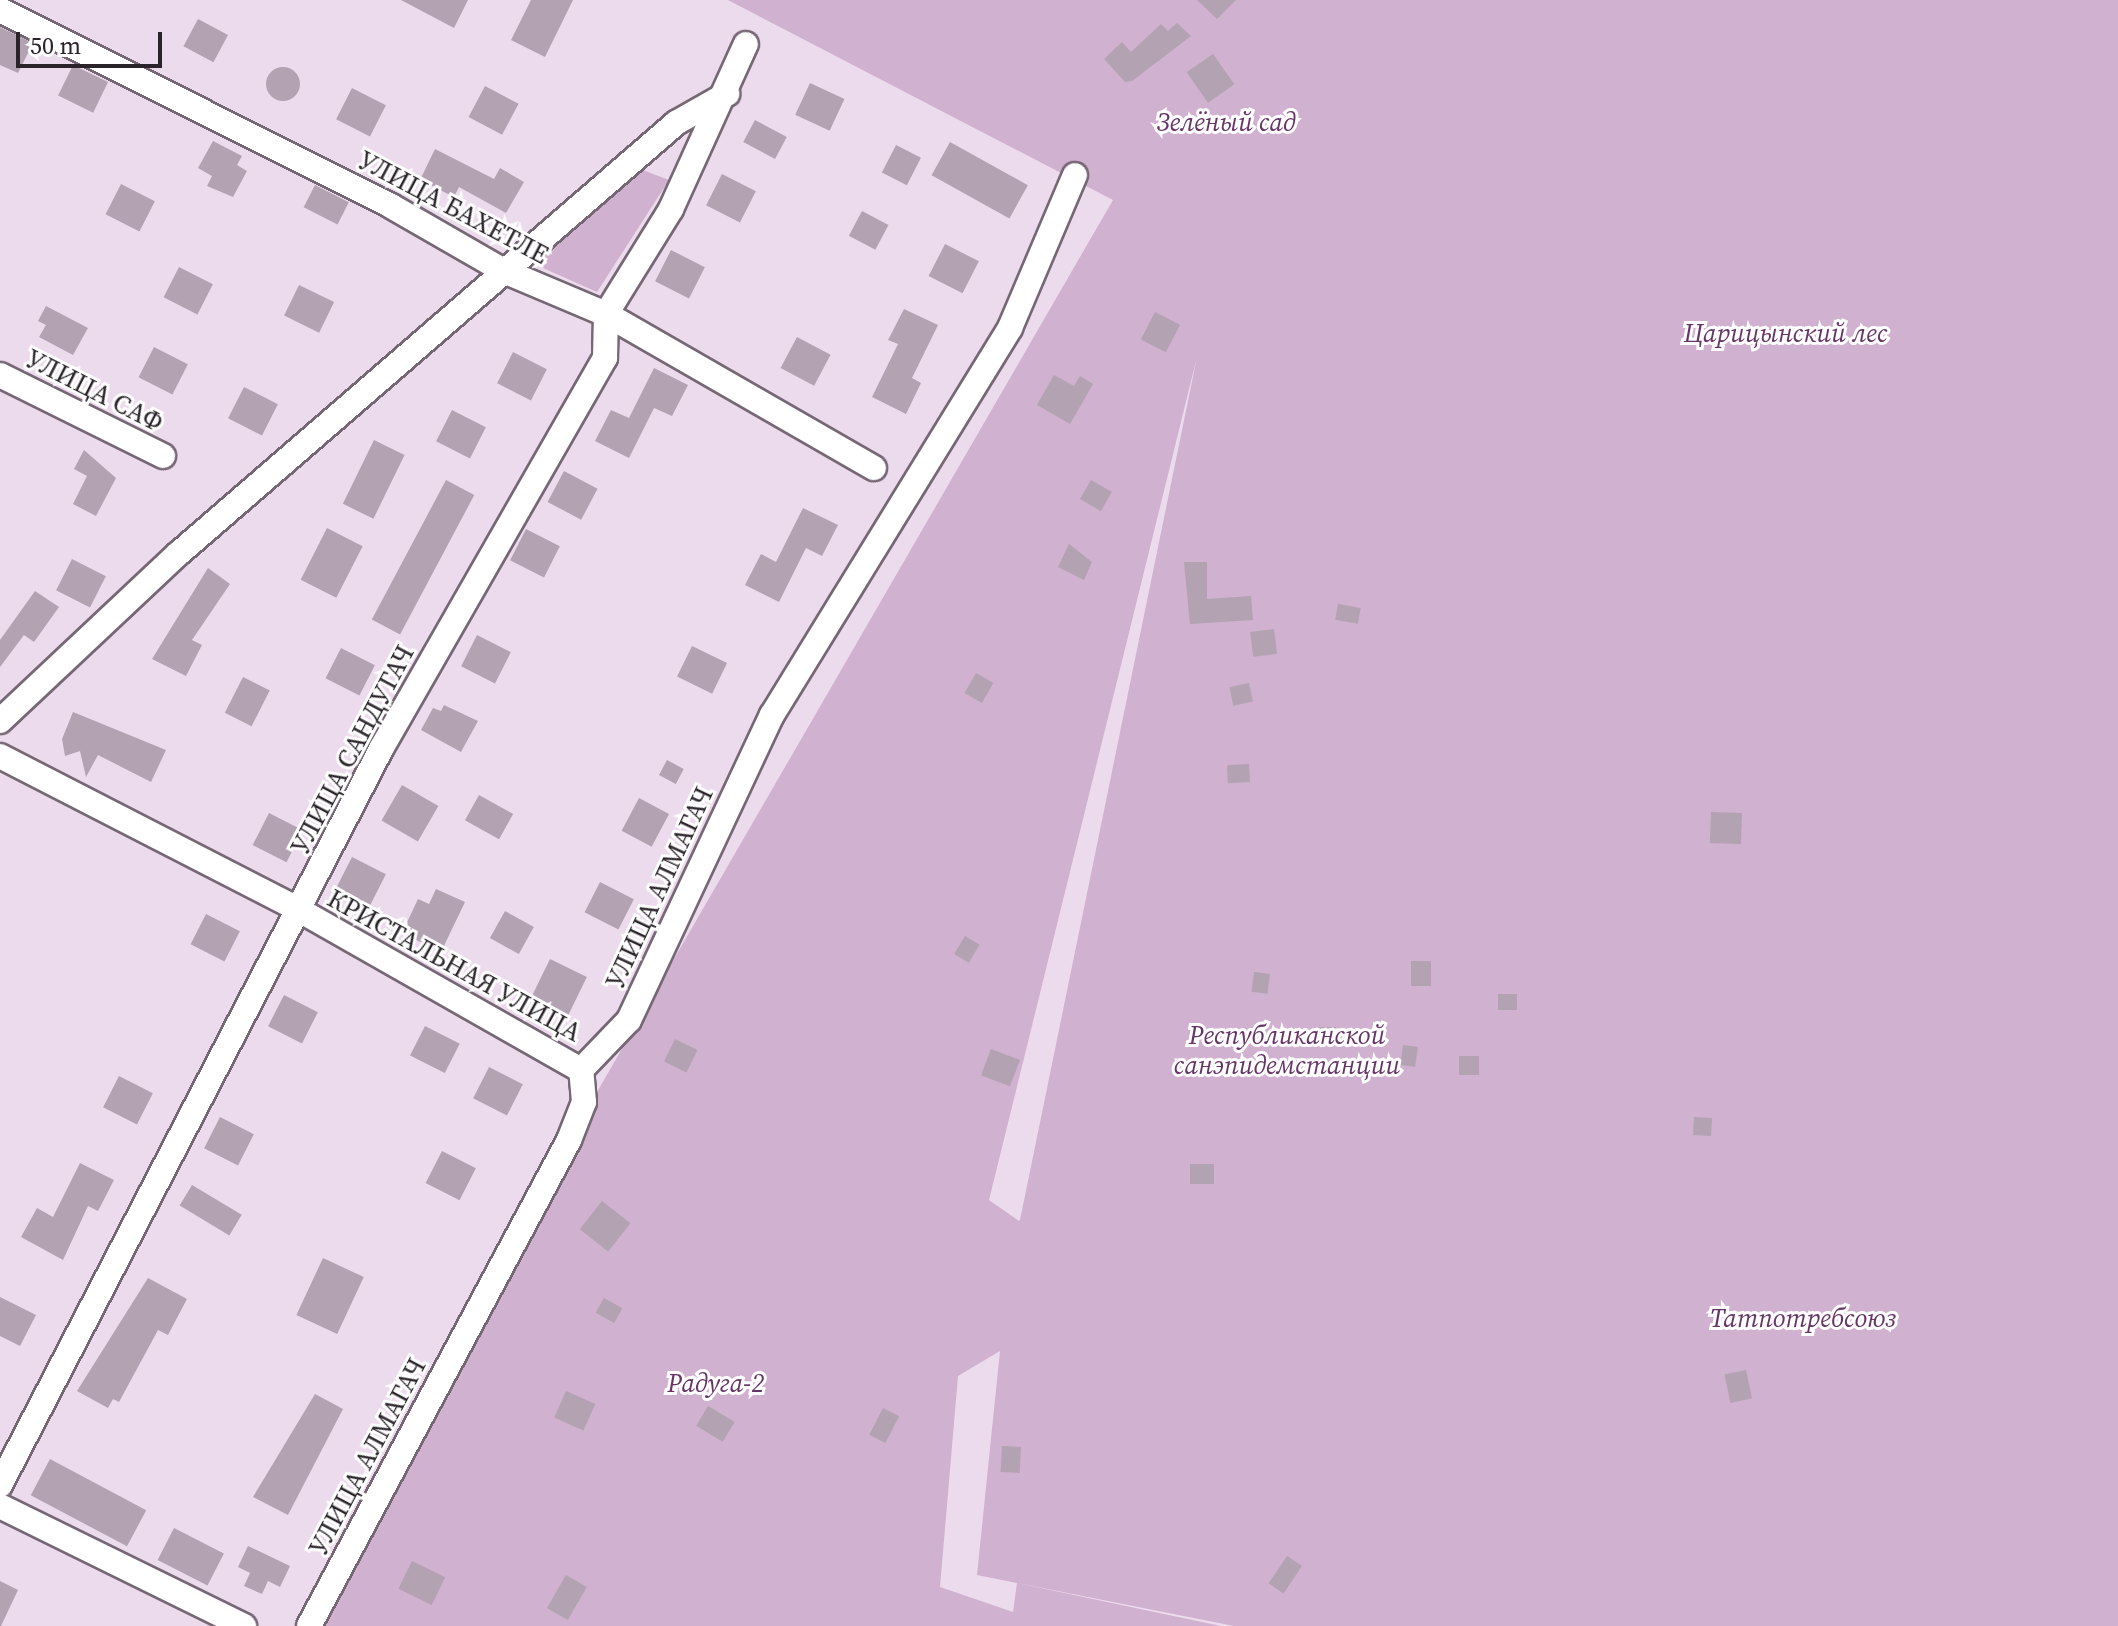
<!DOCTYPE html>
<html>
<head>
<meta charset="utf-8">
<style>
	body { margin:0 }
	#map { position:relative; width:2118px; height:1626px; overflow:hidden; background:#ecdbec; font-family:"Source Serif 4",serif }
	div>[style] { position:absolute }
	.green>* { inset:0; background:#d0b1cf }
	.building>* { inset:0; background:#b2a2b2; transform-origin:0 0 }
	.round { border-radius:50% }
	.roads { filter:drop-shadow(2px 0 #766775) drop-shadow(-2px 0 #766775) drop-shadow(0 2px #766775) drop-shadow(0 -2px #766775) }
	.minor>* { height:24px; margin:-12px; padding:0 12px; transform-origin:12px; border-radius:12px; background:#fff }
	span { translate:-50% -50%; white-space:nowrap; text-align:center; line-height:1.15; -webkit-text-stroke:6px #fff; paint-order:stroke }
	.park-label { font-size:26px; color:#663467; font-style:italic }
	.street-label { font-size:26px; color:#2a242a }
	.scale { position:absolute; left:16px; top:32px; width:146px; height:36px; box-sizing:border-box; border:4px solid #2a242a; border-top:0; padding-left:10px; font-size:24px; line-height:28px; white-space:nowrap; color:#2a242a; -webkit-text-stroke:6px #fff; paint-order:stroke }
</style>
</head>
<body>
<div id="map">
	<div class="green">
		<i style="clip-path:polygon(evenodd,728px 0,2118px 0,2118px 1626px,1234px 1626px,977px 1575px,1000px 1351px,958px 1376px,940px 1587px,1013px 1612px,1017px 1583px,1221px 1626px,317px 1626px,593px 1099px,1113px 200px,728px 0,1197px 357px,1020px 1220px,1019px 1221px,989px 1200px,1197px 357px)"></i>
		<i style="clip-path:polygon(640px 169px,669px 180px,597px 292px,534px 264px)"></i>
	</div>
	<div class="building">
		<i style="clip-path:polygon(401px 0,468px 0,454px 28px)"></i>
		<i style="clip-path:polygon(531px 0,573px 0,545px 57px,511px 40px)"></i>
		<i style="clip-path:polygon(1197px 0,1236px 0,1217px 19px)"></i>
		<i style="left:198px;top:19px;width:34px;height:31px;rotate:28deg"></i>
		<i style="clip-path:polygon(1177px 23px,1191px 36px,1132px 81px,1125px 82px,1104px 59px,1122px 42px,1131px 52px,1161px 24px,1168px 31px)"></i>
		<i style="clip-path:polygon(0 27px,33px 43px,18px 73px,0 65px)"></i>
		<i style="left:1213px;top:54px;width:37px;height:32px;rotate:55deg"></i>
		<i style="left:73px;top:65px;width:39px;height:34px;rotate:26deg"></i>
		<i class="round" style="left:266px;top:67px;width:34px;height:34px"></i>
		<i style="left:810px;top:83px;width:38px;height:35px;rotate:25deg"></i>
		<i style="left:485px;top:86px;width:38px;height:35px;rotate:28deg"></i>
		<i style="left:352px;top:88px;width:38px;height:35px;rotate:27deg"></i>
		<i style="left:755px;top:120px;width:36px;height:25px;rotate:28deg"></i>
		<i style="clip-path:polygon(213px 141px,242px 156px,237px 165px,247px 171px,233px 197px,207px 186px,212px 176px,198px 168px)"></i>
		<i style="left:950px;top:142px;width:89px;height:38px;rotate:29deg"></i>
		<i style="left:896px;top:145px;width:28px;height:31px;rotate:27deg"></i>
		<i style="clip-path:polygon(435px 149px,494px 179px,500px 168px,524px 182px,506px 213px,459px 187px,454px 197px,420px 180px)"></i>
		<i style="left:722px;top:174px;width:38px;height:35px;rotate:27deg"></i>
		<i style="left:121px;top:184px;width:38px;height:34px;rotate:27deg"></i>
		<i style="left:315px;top:185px;width:38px;height:25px;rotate:27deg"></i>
		<i style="left:862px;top:211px;width:30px;height:28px;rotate:28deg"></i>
		<i style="left:945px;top:244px;width:38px;height:36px;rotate:27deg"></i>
		<i style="left:671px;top:250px;width:38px;height:35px;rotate:27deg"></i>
		<i style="left:179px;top:267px;width:38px;height:34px;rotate:27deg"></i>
		<i style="left:299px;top:285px;width:39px;height:34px;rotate:26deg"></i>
		<i style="clip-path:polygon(46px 306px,88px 328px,73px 355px,39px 337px,46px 325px,38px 321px)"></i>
		<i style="clip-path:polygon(904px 309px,938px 325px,912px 378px,921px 383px,906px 414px,872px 397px,898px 344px,888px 340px)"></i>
		<i style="left:1155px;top:312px;width:28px;height:31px;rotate:27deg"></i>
		<i style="left:797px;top:337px;width:38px;height:35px;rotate:28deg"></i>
		<i style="left:154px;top:347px;width:38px;height:34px;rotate:27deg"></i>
		<i style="left:513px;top:352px;width:38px;height:35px;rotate:27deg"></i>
		<i style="clip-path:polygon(654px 368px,688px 385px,672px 416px,654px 408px,629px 458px,595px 441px,611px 410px,629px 418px)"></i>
		<i style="clip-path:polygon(1054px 375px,1074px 386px,1080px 376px,1093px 384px,1070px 424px,1037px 405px)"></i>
		<i style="left:244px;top:387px;width:38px;height:35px;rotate:27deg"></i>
		<i style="left:452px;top:410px;width:38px;height:35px;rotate:27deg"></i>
		<i style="left:374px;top:440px;width:34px;height:71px;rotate:26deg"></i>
		<i style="clip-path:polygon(84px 450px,116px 478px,96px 516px,73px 504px,87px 476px,74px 469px)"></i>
		<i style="left:564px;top:471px;width:38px;height:35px;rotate:28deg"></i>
		<i style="left:446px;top:480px;width:32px;height:158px;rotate:28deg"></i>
		<i style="left:1091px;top:480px;width:24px;height:22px;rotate:30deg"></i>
		<i style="clip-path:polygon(803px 508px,838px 525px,822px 556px,806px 548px,779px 602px,745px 585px,761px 554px,776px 562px)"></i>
		<i style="left:327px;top:528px;width:40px;height:58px;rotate:27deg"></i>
		<i style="left:526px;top:529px;width:38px;height:35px;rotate:27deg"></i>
		<i style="clip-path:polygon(1069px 544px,1092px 562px,1084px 580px,1058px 567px)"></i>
		<i style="left:72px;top:559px;width:38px;height:35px;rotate:27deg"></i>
		<i style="clip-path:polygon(1184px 562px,1207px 562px,1207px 599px,1251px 596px,1253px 620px,1190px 624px)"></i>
		<i style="clip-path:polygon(208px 568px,230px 584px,192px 640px,202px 645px,186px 676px,152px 659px)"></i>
		<i style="clip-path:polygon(35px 591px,59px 607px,34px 642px,24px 635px,0 667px,0 640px)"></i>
		<i style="left:1338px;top:604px;width:23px;height:16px;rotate:10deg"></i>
		<i style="left:1274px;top:629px;width:25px;height:24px;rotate:83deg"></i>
		<i style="left:477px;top:635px;width:38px;height:35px;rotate:27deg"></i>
		<i style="left:692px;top:646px;width:39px;height:34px;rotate:26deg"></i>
		<i style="left:341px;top:648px;width:38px;height:34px;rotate:27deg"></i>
		<i style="left:976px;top:673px;width:20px;height:23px;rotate:30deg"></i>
		<i style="left:243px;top:677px;width:30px;height:40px;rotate:27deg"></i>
		<i style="left:1249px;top:683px;width:19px;height:20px;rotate:78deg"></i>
		<i style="clip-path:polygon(444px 705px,478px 721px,461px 752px,421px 730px,433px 708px,441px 711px)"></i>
		<i style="clip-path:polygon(73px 712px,166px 750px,151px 782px,98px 755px,86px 777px,80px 751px,65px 756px,62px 739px)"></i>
		<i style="left:667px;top:760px;width:19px;height:17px;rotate:28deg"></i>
		<i style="left:1249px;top:764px;width:18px;height:22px;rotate:87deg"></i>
		<i style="left:402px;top:785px;width:42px;height:41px;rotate:30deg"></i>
		<i style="left:479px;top:795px;width:39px;height:29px;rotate:29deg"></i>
		<i style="left:639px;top:798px;width:34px;height:37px;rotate:28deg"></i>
		<i style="left:269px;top:813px;width:38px;height:36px;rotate:27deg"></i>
		<i style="left:1742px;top:813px;width:31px;height:31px;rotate:92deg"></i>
		<i style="left:352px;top:857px;width:38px;height:35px;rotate:27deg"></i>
		<i style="left:600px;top:882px;width:38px;height:34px;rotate:27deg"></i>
		<i style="clip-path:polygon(436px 889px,465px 902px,441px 952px,402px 933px,418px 899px,429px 904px)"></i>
		<i style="left:505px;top:911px;width:33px;height:31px;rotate:29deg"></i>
		<i style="left:206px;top:914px;width:38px;height:34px;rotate:27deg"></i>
		<i style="left:965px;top:936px;width:17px;height:21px;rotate:31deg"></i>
		<i style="left:550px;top:959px;width:41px;height:42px;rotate:26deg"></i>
		<i style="left:1411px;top:961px;width:20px;height:25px"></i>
		<i style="left:1254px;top:972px;width:16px;height:20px;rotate:7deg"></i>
		<i style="left:1498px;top:994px;width:19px;height:16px"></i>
		<i style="left:284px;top:995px;width:38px;height:35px;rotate:27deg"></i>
		<i style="left:425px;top:1026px;width:39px;height:33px;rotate:27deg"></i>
		<i style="left:1317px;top:1027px;width:19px;height:15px"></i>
		<i style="left:675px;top:1039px;width:25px;height:25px;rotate:26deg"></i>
		<i style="left:1403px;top:1045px;width:15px;height:20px;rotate:8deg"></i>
		<i style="left:991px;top:1049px;width:31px;height:28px;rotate:21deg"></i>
		<i style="left:1459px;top:1056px;width:20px;height:19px"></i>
		<i style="left:489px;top:1067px;width:38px;height:35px;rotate:27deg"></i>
		<i style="left:119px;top:1076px;width:38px;height:35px;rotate:27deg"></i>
		<i style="left:220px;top:1117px;width:38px;height:35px;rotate:27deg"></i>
		<i style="left:1694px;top:1117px;width:18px;height:18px;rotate:3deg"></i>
		<i style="left:442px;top:1151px;width:38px;height:36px;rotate:27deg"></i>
		<i style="clip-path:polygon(80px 1163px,114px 1180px,98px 1211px,88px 1206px,63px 1260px,21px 1237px,37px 1208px,53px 1217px)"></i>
		<i style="left:1190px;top:1164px;width:24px;height:20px"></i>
		<i style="left:192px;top:1185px;width:58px;height:24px;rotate:31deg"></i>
		<i style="left:602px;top:1201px;width:36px;height:36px;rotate:38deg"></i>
		<i style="left:323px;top:1258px;width:45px;height:63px;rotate:25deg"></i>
		<i style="clip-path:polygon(148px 1278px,187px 1299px,168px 1335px,158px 1330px,119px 1402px,113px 1399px,108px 1408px,77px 1391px)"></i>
		<i style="clip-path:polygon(0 1297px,36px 1315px,20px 1346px,0 1336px)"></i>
		<i style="left:604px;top:1298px;width:21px;height:17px;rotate:29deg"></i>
		<i style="left:1746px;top:1370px;width:29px;height:22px;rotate:78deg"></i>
		<i style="left:566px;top:1391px;width:32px;height:29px;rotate:24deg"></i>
		<i style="clip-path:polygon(315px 1394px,343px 1409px,288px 1515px,253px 1497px)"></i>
		<i style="left:708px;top:1406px;width:31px;height:23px;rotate:31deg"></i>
		<i style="left:883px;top:1408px;width:18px;height:30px;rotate:27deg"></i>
		<i style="left:1002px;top:1446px;width:19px;height:26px;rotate:3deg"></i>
		<i style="left:50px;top:1459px;width:109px;height:41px;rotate:28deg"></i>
		<i style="left:174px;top:1528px;width:56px;height:36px;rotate:27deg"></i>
		<i style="clip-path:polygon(248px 1546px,290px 1566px,280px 1587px,268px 1581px,262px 1594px,244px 1586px,250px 1573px,238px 1567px)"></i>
		<i style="left:1287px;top:1556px;width:18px;height:33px;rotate:34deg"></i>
		<i style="left:412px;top:1561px;width:37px;height:31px;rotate:26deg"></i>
		<i style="left:566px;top:1575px;width:24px;height:38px;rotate:30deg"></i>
		<i style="clip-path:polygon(0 1581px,18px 1590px,1px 1626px,0 1626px)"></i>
	</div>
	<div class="roads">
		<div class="minor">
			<i style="left:0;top:10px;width:437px;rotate:26.6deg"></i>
			<i style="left:391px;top:206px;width:130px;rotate:29.9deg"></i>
			<i style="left:504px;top:271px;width:111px;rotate:22.9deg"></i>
			<i style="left:606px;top:314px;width:309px;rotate:29.9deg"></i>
			<i style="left:0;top:375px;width:182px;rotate:26.4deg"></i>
			<i style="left:0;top:721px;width:244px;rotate:-43.2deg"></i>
			<i style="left:178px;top:554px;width:659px;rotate:-40.87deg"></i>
			<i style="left:676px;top:123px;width:59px;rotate:-29.6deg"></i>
			<i style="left:0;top:756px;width:339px;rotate:27.2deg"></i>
			<i style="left:301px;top:911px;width:322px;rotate:29.6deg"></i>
			<i style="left:0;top:1485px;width:829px;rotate:-62.63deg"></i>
			<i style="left:381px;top:749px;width:451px;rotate:-60.2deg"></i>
			<i style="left:605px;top:358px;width:44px;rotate:-88.7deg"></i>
			<i style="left:606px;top:314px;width:123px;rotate:-58.2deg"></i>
			<i style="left:671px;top:209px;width:181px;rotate:-65.6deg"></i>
			<i style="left:0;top:1506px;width:272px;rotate:26.2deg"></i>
			<i style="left:309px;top:1626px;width:551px;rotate:-61.85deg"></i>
			<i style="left:569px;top:1140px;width:41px;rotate:-68.5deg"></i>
			<i style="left:584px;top:1102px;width:32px;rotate:-95deg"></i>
			<i style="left:581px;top:1070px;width:69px;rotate:-46.2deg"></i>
			<i style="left:629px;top:1020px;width:337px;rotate:-64.9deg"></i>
			<i style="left:772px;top:715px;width:454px;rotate:-58.4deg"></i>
			<i style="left:1010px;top:328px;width:166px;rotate:-67deg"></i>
		</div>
	</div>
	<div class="park-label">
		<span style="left:1226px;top:123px">Зелёный сад</span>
		<span style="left:1786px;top:334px">Царицынский лес</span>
		<span style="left:1287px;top:1051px">Республиканской<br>санэпидемстанции</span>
		<span style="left:1803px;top:1319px">Татпотребсоюз</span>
		<span style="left:716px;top:1384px">Радуга-2</span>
	</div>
	<div class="street-label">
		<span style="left:453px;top:208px;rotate:28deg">УЛИЦА БАХЕТЛЕ</span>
		<span style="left:94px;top:391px;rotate:27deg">УЛИЦА САФ</span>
		<span style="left:353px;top:750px;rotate:-62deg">УЛИЦА САНДУГАЧ</span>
		<span style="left:660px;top:888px;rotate:-65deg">УЛИЦА АЛМАГАЧ</span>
		<span style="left:454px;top:966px;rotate:29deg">КРИСТАЛЬНАЯ УЛИЦА</span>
		<span style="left:368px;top:1457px;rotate:-62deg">УЛИЦА АЛМАГАЧ</span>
	</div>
	<div class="scale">50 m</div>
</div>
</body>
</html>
